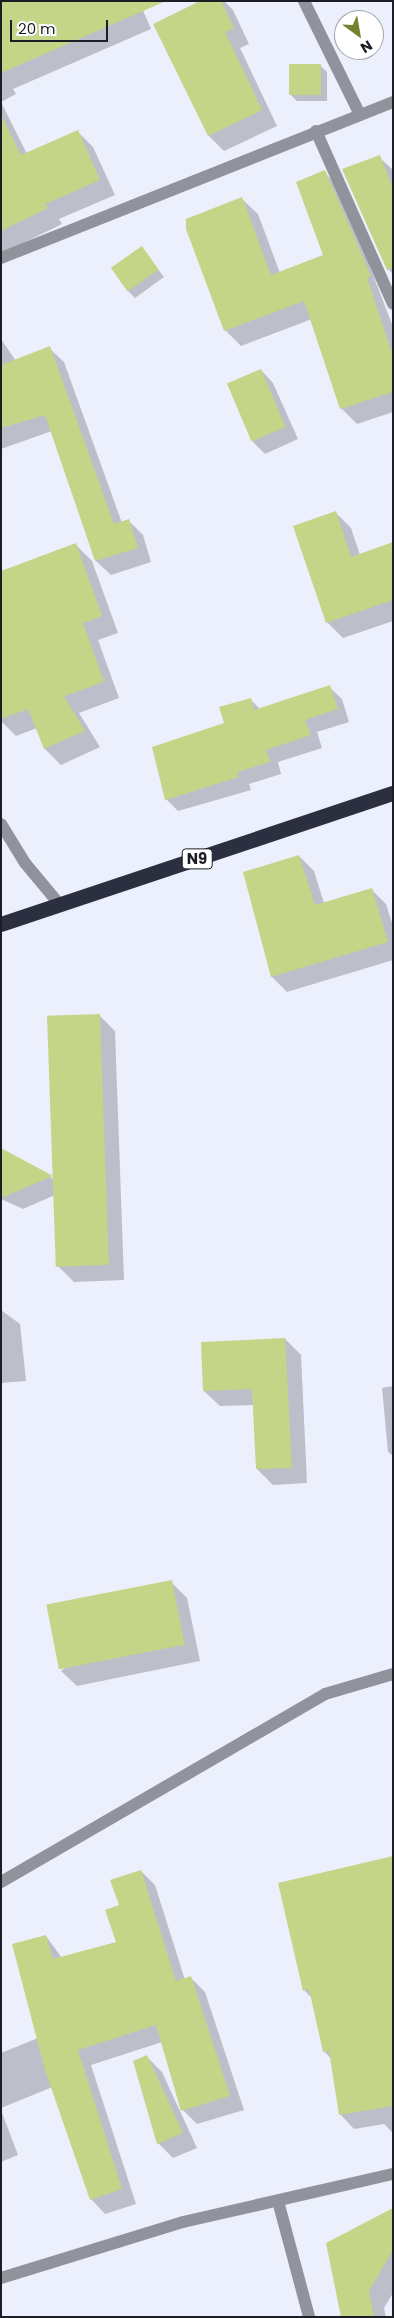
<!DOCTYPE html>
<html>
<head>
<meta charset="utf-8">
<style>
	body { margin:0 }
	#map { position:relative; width:394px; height:2318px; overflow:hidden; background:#eceffc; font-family:Poppins,sans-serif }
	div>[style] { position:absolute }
	.shadow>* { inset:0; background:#0003 }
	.building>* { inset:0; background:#c4d587; transform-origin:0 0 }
	.street>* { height:12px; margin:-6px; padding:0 6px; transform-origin:6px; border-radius:6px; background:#91939c }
	.highway>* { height:15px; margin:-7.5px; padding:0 7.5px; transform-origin:7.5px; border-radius:7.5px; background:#2b2f3f }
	span { translate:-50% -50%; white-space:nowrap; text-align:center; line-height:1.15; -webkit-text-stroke:5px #fff; paint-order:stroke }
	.shield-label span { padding:1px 4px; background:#fff; border:1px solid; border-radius:4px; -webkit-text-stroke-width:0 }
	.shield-label { font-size:15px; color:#1c1e26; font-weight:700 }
	.frame { position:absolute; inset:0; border:2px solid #1c1e26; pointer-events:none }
	.north { position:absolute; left:334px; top:10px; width:50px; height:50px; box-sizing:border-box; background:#fff; border:1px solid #a4a5a8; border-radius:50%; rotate:148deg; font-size:14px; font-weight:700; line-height:20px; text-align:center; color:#1c1e26 }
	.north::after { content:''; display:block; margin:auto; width:18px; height:22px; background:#758331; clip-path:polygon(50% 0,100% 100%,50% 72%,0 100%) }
	.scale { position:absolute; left:10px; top:20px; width:98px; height:22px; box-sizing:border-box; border:2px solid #1c1e26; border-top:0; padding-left:6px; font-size:15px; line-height:18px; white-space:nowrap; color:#1c1e26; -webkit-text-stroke:4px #fff; paint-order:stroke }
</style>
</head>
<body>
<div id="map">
	<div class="shadow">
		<i style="clip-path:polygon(139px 1px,151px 29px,13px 89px,16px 94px,1px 102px,1px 37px)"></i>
		<i style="clip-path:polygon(203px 1px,224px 1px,233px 10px,249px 44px,240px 48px,277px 126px,224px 151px,209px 136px)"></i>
		<i style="clip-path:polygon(320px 65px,327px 72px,327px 101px,297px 101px,290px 94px)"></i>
		<i style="clip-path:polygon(1px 102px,27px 154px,78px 132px,93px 147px,115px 195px,59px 219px,62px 224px,1px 254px)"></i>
		<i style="clip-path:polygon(379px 157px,393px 170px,393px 274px,388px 269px)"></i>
		<i style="clip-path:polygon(324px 172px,340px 188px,393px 327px,393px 412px,357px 424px,341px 408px,312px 319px,241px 346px,225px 330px,242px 199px,258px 214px,280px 273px,325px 256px)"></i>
		<i style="clip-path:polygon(142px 248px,164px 277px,135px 298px,128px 291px)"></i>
		<i style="clip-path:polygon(1px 339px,16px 361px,49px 348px,64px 362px,122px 523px,128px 520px,143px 535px,151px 562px,111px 575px,96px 561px,52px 431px,1px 449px)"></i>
		<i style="clip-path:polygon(261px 370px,273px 383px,298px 439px,265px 454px,253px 442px)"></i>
		<i style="clip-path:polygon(335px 512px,351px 528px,360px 555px,393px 544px,393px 621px,343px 638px,327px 622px)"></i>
		<i style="clip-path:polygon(76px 545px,92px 561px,118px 633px,98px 640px,119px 698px,79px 713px,100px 747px,61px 765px,45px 749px,37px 728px,16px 736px,1px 721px,1px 572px)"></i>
		<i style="clip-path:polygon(329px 687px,342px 699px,349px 722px,317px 732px,322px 748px,278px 762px,281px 774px,249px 784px,251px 790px,178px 811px,166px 799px,250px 699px,260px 709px)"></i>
		<i style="clip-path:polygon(299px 856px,314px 871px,324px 903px,371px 889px,386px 904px,393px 926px,393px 960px,287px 992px,272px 977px)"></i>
		<i style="clip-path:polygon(99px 1015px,115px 1031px,124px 1280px,74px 1282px,58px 1266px,55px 1195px,23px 1209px,1px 1199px,1px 1156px,10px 1154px,55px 1180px)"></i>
		<i style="clip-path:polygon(1px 1310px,20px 1324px,26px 1381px,1px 1383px)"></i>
		<i style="clip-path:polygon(285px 1339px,301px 1355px,307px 1483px,273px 1485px,257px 1469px,254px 1405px,220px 1406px,204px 1391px)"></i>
		<i style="clip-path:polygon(393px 1386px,393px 1456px,388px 1452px,382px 1388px)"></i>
		<i style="clip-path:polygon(171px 1582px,187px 1598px,200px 1661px,77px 1686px,61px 1671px)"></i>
		<i style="clip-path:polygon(393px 1857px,393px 2133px,384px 2124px,354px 2129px,340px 2114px,332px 2060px,324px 2051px,312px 1998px,304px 1990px)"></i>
		<i style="clip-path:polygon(141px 1871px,155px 1885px,185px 1980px,191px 1978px,205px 1992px,244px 2110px,197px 2124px,183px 2110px,162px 2042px,91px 2065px,136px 2204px,105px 2214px,91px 2199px,55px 2086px,1px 2108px,1px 2053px,38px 2038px,46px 1936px,62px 1958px,118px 1943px,120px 1906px)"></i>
		<i style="clip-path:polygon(147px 2057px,162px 2072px,197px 2148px,173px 2158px,158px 2143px)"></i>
		<i style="clip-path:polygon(1px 2110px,18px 2155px,1px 2162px)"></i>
		<i style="clip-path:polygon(393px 2209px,393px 2293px,384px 2308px,386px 2317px,342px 2317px)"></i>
	</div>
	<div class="building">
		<i style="clip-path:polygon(1px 1px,166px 1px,1px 73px)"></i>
		<i style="clip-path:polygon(200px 1px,221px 1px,234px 28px,225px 32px,262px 110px,208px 136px,153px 24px)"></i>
		<i style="left:289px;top:64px;width:32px;height:31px"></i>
		<i style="clip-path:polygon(1px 115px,21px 155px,78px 130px,100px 180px,45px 204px,48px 208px,1px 231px)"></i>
		<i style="clip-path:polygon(380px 155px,393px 189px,393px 267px,387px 270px,342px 169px)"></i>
		<i style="clip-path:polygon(325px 170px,371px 276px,367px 278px,393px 356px,393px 392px,340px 409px,304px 301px,224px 331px,186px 229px,186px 219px,242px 197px,271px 275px,323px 255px,296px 182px)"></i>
		<i style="left:142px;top:246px;width:29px;height:38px;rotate:55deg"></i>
		<i style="clip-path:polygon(50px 346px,114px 524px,129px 519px,138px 548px,95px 561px,45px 415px,1px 428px,1px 365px)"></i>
		<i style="left:261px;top:369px;width:63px;height:37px;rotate:67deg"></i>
		<i style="clip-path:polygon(336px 511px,351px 557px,393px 542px,393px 600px,326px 623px,293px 526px)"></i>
		<i style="clip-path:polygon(76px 543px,102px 616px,83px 623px,104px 682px,64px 696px,85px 731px,44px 749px,28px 709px,1px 719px,1px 571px)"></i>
		<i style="clip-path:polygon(330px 685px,338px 709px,305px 720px,311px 735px,266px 750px,270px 762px,237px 772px,239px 777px,165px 800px,152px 747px,224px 723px,219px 707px,251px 698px,254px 710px)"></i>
		<i style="clip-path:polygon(299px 855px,315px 905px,372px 888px,388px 942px,271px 977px,243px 872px)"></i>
		<i style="left:100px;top:1014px;width:251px;height:53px;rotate:88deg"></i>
		<i style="clip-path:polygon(1px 1148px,53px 1176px,1px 1198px)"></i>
		<i style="clip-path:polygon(285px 1338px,292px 1468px,256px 1469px,252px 1389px,203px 1391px,201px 1342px)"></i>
		<i style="left:172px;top:1580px;width:66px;height:128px;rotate:79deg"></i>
		<i style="clip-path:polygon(393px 1856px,393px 2106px,339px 2115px,329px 2051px,323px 2052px,309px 1989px,303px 1991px,278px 1883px)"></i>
		<i style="clip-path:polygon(141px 1870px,176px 1981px,191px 1976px,230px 2096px,181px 2111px,156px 2025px,78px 2050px,122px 2189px,90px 2200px,45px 2070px,12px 1944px,46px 1935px,53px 1959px,116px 1942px,105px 1910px,119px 1905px,110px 1880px)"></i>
		<i style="clip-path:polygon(147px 2055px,183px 2133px,157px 2144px,133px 2061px)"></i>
		<i style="clip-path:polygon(393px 2208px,393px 2250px,369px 2291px,374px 2317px,341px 2317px,326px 2243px)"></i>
	</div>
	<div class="street">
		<i style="left:304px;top:1px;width:127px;rotate:63.8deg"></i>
		<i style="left:316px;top:131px;width:189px;rotate:66deg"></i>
		<i style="left:1px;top:258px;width:422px;rotate:-21.7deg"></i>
		<i style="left:1px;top:824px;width:46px;rotate:58.4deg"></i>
		<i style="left:25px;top:863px;width:55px;rotate:50.2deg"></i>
		<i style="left:1px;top:1882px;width:375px;rotate:-30.1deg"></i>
		<i style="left:325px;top:1694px;width:71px;rotate:-16.4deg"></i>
		<i style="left:278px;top:2201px;width:120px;rotate:75deg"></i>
		<i style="left:1px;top:2278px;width:190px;rotate:-17.1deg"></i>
		<i style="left:183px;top:2222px;width:215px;rotate:-12.9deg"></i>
	</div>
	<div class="highway">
		<i style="left:1px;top:924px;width:413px;rotate:-18.5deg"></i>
	</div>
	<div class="shield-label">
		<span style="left:197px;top:859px">N9</span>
	</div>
	<div class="frame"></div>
	<div class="north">N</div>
	<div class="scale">20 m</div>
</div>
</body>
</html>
